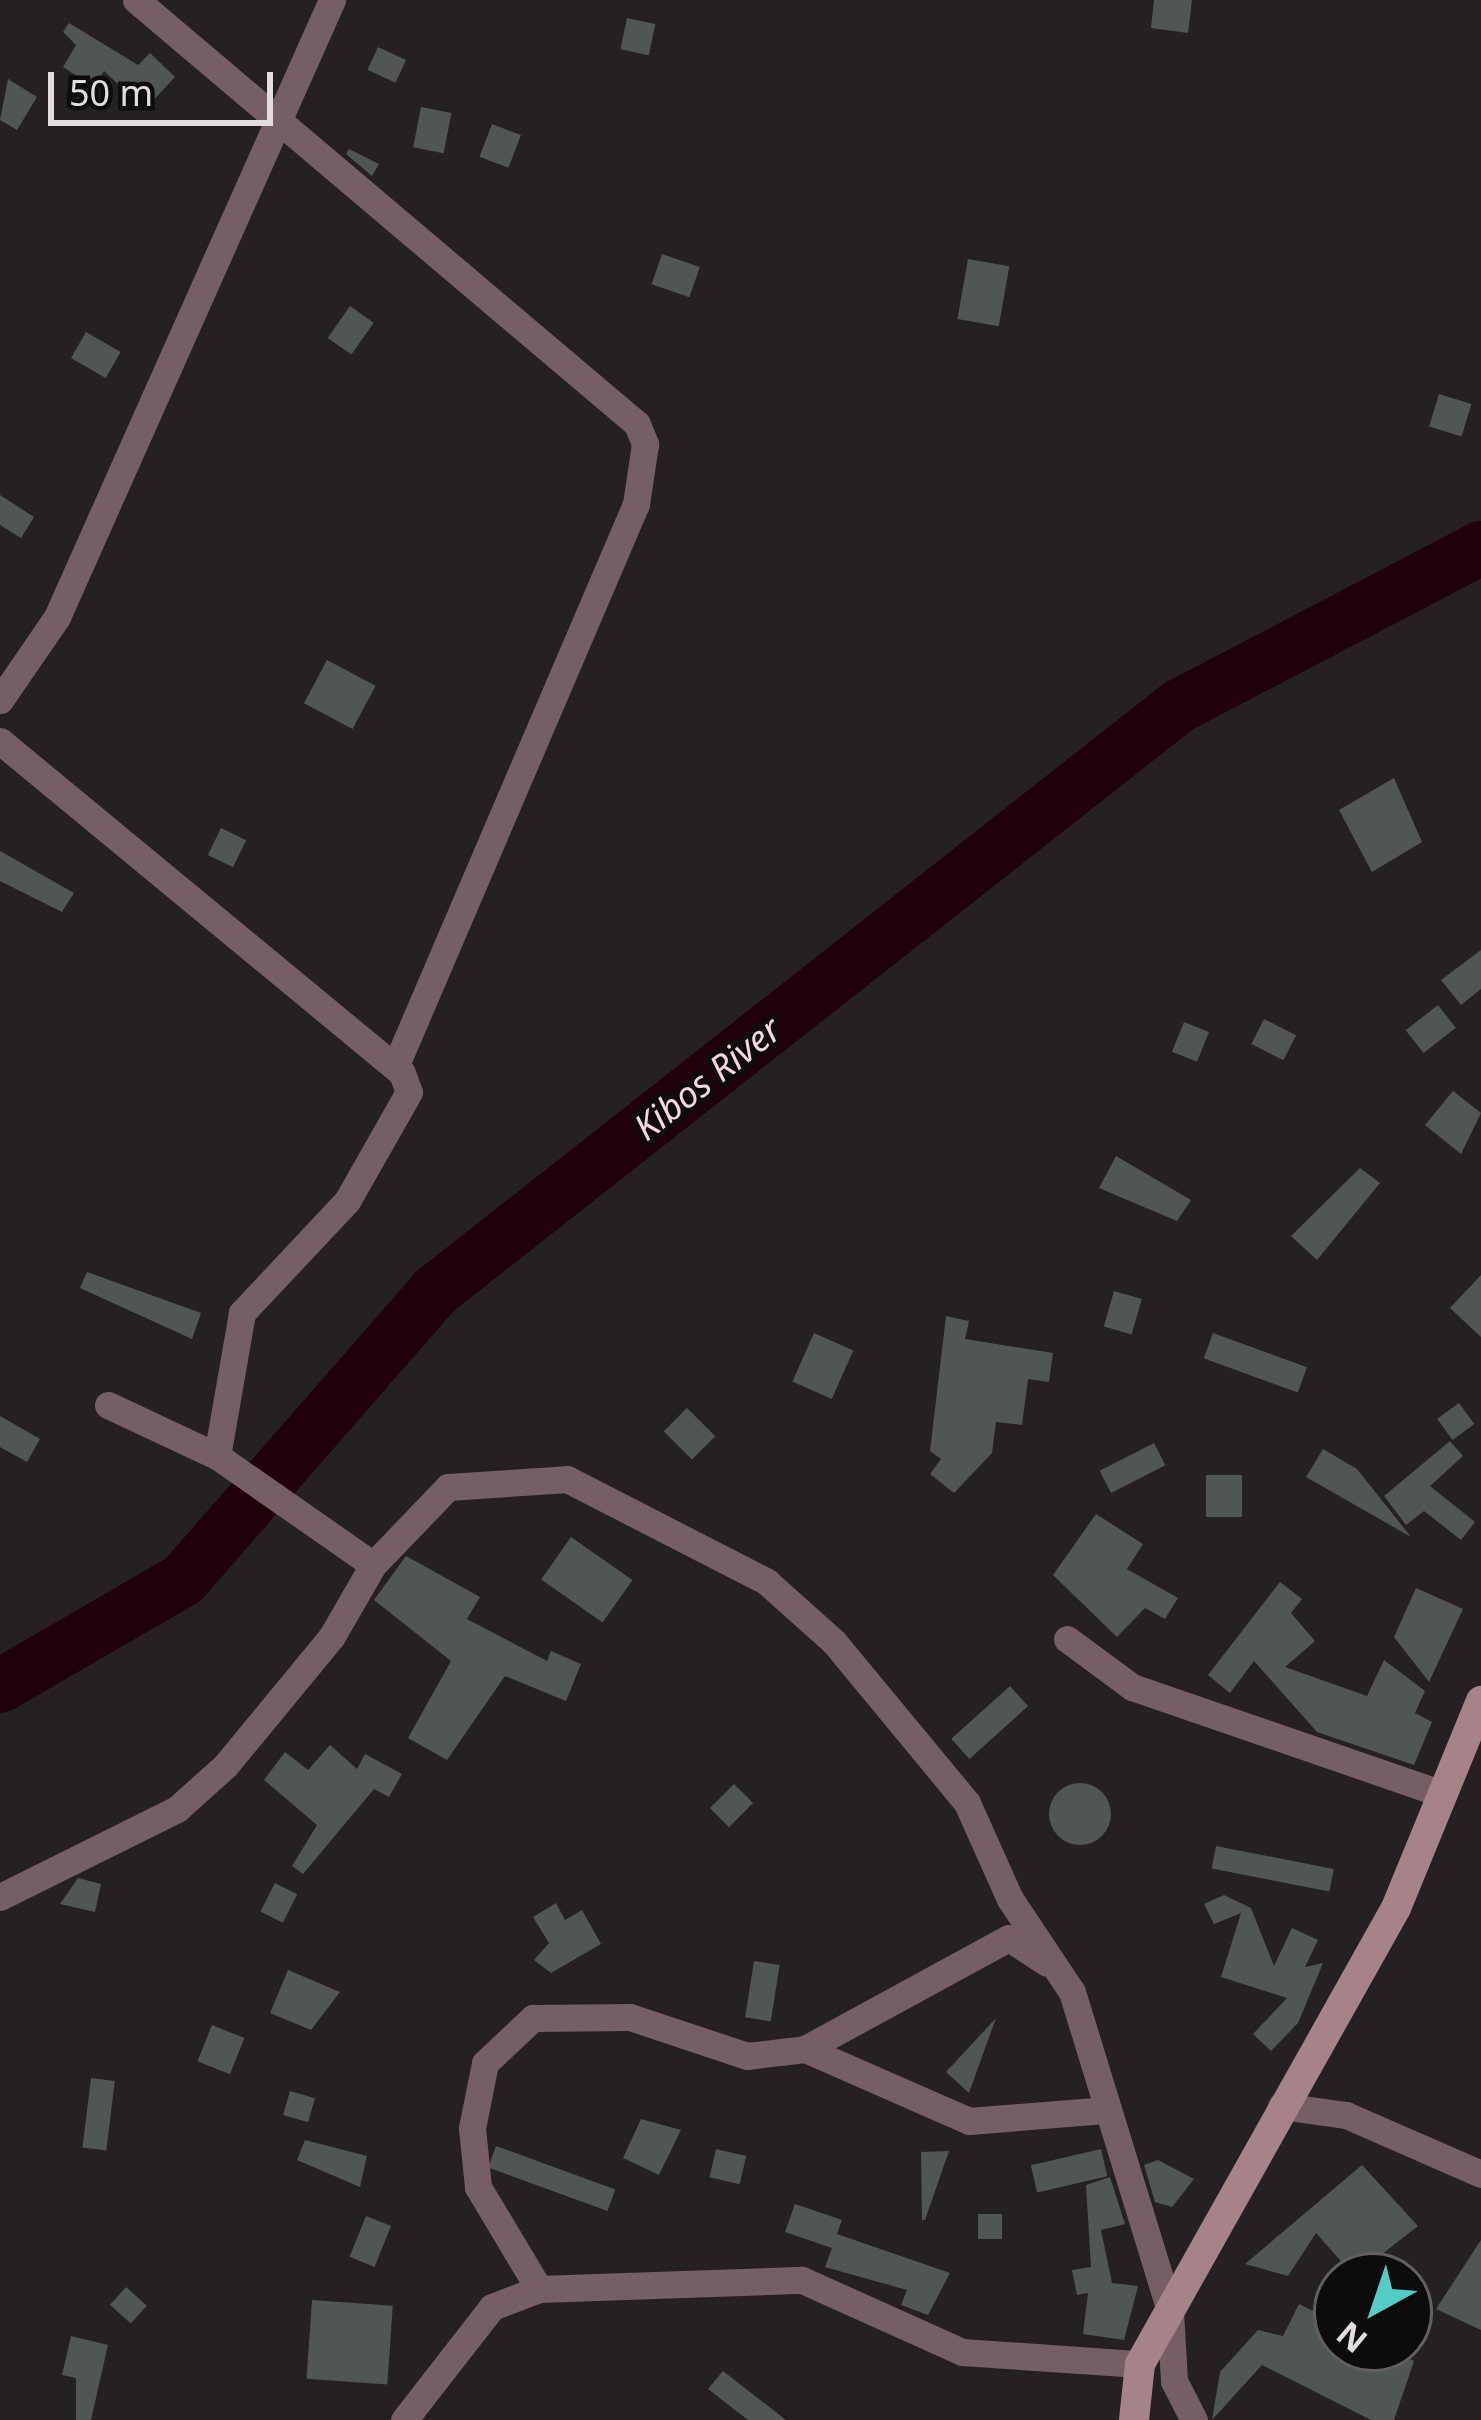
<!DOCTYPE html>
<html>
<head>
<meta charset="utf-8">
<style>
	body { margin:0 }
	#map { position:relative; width:1481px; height:2420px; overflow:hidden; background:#252122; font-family:"Noto Sans",sans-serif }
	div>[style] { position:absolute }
	.river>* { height:54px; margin:-27px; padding:0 27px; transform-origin:27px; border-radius:27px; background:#200009 }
	.building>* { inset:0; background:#505555; transform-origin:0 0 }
	.round { border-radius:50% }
	.minor>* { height:27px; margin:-13.5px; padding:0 13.5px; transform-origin:13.5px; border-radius:13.5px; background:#765f64 }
	.secondary>* { height:30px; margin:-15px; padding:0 15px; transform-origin:15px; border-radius:15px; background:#a68289 }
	span { translate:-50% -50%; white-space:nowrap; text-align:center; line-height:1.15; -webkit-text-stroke:10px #0d0b0b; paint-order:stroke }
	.water-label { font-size:36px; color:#f9d7de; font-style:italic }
	.north { position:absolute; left:1313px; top:2252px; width:120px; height:120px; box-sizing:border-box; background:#0d0b0b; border:3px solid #625f60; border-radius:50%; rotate:220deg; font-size:33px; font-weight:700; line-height:48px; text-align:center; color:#e2dedf }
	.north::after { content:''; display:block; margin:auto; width:42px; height:54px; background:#54cdc7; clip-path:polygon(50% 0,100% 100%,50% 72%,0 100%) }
	.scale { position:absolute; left:48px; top:72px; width:225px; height:54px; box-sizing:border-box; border:6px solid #e2dedf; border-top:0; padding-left:15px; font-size:36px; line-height:42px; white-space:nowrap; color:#e2dedf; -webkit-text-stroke:9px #0d0b0b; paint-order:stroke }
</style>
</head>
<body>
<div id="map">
	<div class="river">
		<i style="left:0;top:1686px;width:211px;rotate:-30.1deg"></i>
		<i style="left:183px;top:1580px;width:382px;rotate:-48.9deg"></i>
		<i style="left:434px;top:1292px;width:948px;rotate:-38.19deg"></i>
		<i style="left:1179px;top:706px;width:341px;rotate:-27.6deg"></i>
	</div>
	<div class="building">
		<i style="clip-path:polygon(1154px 0,1192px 0,1188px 33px,1151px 28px)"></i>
		<i style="left:627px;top:18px;width:29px;height:32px;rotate:12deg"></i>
		<i style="clip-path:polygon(69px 23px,138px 65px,150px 53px,175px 77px,145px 109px,104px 71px,94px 87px,63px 67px,76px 45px,63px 32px)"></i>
		<i style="left:378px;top:47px;width:31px;height:25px;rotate:25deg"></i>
		<i style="clip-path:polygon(8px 79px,37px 97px,17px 130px,0 120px)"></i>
		<i style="left:421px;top:107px;width:31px;height:41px;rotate:11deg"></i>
		<i style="left:492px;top:124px;width:31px;height:35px;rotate:21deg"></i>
		<i style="clip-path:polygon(349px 149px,379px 164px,372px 176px,346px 154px)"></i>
		<i style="left:662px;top:254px;width:40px;height:32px;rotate:19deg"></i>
		<i style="left:968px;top:259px;width:42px;height:61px;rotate:10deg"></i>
		<i style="left:350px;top:306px;width:29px;height:39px;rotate:35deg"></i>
		<i style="left:86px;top:332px;width:40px;height:30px;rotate:30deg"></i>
		<i style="left:1439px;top:394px;width:34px;height:34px;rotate:17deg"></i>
		<i style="clip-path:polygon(0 495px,34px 517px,21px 538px,0 525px)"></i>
		<i style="left:327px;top:660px;width:55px;height:49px;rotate:28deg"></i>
		<i style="clip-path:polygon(1394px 778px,1422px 842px,1372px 872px,1339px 810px)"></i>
		<i style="left:221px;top:828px;width:28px;height:30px;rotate:26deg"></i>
		<i style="clip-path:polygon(0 851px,74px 893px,62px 912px,0 881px)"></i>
		<i style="clip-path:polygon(1481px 950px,1481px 989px,1461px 1005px,1441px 980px)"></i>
		<i style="left:1438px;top:1005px;width:29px;height:41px;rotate:52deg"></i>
		<i style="left:1264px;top:1019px;width:36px;height:28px;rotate:27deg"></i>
		<i style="left:1184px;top:1022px;width:27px;height:32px;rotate:22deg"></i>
		<i style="clip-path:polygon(1453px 1091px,1481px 1113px,1461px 1154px,1425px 1125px)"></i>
		<i style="clip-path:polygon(1116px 1156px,1191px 1200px,1177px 1221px,1099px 1188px)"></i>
		<i style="clip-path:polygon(1360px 1168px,1380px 1183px,1317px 1260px,1291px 1236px)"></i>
		<i style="clip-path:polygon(87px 1272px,201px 1313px,192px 1339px,80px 1288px)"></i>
		<i style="clip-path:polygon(1481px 1275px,1481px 1337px,1450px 1308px)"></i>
		<i style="left:1114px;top:1291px;width:29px;height:37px;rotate:16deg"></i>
		<i style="clip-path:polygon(946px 1316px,969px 1321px,965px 1339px,1053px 1353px,1049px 1382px,1028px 1379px,1022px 1425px,996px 1422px,992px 1453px,954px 1493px,930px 1474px,941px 1459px,930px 1451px)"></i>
		<i style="left:814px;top:1333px;width:43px;height:53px;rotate:24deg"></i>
		<i style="left:1213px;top:1333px;width:100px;height:27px;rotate:20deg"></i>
		<i style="left:1459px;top:1403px;width:26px;height:27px;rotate:54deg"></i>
		<i style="left:687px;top:1408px;width:40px;height:33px;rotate:45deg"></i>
		<i style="clip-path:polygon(0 1416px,40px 1439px,27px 1462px,0 1447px)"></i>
		<i style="clip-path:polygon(1450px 1441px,1463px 1456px,1430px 1486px,1475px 1522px,1461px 1540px,1424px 1511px,1406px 1525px,1384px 1496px)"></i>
		<i style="left:1154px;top:1443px;width:25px;height:61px;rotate:63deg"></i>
		<i style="clip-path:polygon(1323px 1449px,1357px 1469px,1411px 1537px,1306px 1477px)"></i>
		<i style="left:1206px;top:1475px;width:36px;height:42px"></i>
		<i style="clip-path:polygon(1096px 1514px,1143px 1544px,1127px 1569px,1178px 1598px,1165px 1619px,1145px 1608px,1117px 1637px,1053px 1575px)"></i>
		<i style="left:571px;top:1537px;width:75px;height:52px;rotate:35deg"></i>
		<i style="clip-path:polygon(406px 1556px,480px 1597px,467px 1619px,547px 1661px,551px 1651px,581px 1664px,566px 1701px,505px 1676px,447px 1760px,408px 1738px,451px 1661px,374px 1600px)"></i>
		<i style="clip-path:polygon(1280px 1582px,1302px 1599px,1291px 1613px,1315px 1641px,1285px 1667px,1367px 1696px,1384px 1660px,1425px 1691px,1415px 1713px,1432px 1722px,1414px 1765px,1317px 1732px,1254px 1661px,1230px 1693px,1208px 1675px)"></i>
		<i style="clip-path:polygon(1416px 1588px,1463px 1609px,1429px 1682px,1394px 1637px)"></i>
		<i style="left:1010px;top:1686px;width:27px;height:79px;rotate:48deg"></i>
		<i style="clip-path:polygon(330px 1745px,357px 1769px,365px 1754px,402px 1774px,389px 1797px,374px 1789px,303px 1874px,292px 1866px,317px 1825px,264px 1780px,285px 1752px,308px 1770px)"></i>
		<i class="round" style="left:1049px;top:1783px;width:62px;height:62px"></i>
		<i style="left:734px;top:1784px;width:27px;height:34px;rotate:45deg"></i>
		<i style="left:1216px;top:1846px;width:120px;height:23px;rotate:11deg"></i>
		<i style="clip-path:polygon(78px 1878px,101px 1884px,95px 1912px,60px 1904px)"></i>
		<i style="left:275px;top:1883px;width:25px;height:32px;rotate:27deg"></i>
		<i style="clip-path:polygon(1224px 1895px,1251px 1908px,1274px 1966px,1292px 1928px,1318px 1940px,1305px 1967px,1323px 1963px,1298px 2023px,1271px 2051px,1253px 2034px,1287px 1998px,1221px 1977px,1241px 1913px,1214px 1924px,1204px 1904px)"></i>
		<i style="clip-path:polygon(556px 1903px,565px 1920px,582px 1910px,601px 1944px,551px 1973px,534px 1960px,549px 1943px,533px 1917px)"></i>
		<i style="left:754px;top:1961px;width:26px;height:57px;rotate:9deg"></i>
		<i style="clip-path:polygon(288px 1970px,340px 1992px,311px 2030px,270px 2013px)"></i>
		<i style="clip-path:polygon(996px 2018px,969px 2093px,946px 2072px)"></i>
		<i style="left:212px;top:2025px;width:35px;height:39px;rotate:22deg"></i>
		<i style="left:91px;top:2078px;width:24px;height:70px;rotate:7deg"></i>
		<i style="left:290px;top:2091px;width:26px;height:25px;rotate:16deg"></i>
		<i style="clip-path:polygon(641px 2119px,681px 2130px,659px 2175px,623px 2158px)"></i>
		<i style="clip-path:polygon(305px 2140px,367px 2156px,360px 2187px,297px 2160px)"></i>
		<i style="left:496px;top:2146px;width:127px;height:23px;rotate:20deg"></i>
		<i style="left:716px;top:2149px;width:31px;height:29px;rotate:13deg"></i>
		<i style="left:1101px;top:2149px;width:28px;height:72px;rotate:77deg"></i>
		<i style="clip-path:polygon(949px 2151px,925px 2220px,922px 2220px,921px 2152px)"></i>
		<i style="clip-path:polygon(1158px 2160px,1194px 2179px,1172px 2207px,1155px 2202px,1144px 2165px)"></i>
		<i style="clip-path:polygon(1362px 2165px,1418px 2226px,1354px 2276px,1316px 2233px,1288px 2276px,1245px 2264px)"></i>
		<i style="clip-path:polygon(1110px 2177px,1125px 2224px,1101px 2230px,1112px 2283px,1138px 2286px,1124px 2340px,1083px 2334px,1088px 2293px,1077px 2295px,1072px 2270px,1091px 2267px,1086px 2185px)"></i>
		<i style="clip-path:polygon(795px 2204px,842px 2220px,837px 2234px,950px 2273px,928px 2315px,901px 2305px,907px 2290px,825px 2267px,832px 2248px,785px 2232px)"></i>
		<i style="left:978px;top:2214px;width:24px;height:25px"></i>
		<i style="left:366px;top:2216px;width:27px;height:44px;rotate:22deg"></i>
		<i style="clip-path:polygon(1481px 2240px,1481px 2330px,1436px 2309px)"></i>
		<i style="left:126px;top:2287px;width:28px;height:24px;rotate:42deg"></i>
		<i style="left:312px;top:2300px;width:81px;height:79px;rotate:4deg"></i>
		<i style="clip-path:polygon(1299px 2304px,1337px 2323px,1337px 2348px,1387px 2348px,1414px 2361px,1394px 2420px,1371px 2420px,1262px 2365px,1212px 2420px,1220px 2372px,1258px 2330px,1283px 2336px)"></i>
		<i style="clip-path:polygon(71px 2336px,108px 2345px,91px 2420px,76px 2420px,76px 2378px,62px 2375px)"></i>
		<i style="clip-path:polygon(723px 2371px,786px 2420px,748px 2420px,708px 2389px)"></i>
	</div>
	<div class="minor">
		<i style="left:136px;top:0;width:656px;rotate:40.24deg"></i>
		<i style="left:637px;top:424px;width:22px;rotate:68deg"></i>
		<i style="left:645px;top:444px;width:61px;rotate:98.5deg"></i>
		<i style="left:636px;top:504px;width:612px;rotate:113.17deg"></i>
		<i style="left:0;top:700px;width:101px;rotate:-55.5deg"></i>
		<i style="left:57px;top:617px;width:676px;rotate:-65.98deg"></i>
		<i style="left:0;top:741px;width:521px;rotate:39.55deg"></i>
		<i style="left:402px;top:1073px;width:20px;rotate:70deg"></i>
		<i style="left:409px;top:1092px;width:125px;rotate:119.6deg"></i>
		<i style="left:347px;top:1201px;width:154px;rotate:133.2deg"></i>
		<i style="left:242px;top:1313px;width:145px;rotate:99.9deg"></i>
		<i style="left:108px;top:1405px;width:120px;rotate:25.1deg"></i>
		<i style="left:217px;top:1456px;width:190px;rotate:34.9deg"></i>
		<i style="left:373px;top:1565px;width:108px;rotate:-46.1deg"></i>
		<i style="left:448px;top:1487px;width:119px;rotate:-3.8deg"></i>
		<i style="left:567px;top:1479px;width:225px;rotate:27.2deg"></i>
		<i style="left:767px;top:1582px;width:90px;rotate:41.8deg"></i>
		<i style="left:834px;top:1642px;width:209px;rotate:50.4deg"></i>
		<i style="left:967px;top:1803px;width:105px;rotate:65.9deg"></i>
		<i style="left:1010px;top:1899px;width:112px;rotate:56.3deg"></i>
		<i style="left:1072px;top:1992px;width:334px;rotate:72.9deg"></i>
		<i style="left:1170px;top:2311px;width:70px;rotate:86.7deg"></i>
		<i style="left:1174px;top:2381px;width:44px;rotate:62.9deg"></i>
		<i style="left:1067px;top:1639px;width:81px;rotate:36.4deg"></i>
		<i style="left:1132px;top:1687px;width:329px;rotate:19deg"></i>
		<i style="left:0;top:1897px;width:198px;rotate:-26.4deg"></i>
		<i style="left:177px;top:1809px;width:64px;rotate:-41.9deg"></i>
		<i style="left:225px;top:1766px;width:168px;rotate:-50.5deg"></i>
		<i style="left:332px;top:1636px;width:82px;rotate:-60deg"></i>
		<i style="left:805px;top:2049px;width:179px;rotate:23.7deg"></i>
		<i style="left:969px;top:2121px;width:136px;rotate:-4.6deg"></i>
		<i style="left:1281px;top:2106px;width:66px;rotate:7.9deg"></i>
		<i style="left:1346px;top:2115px;width:147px;rotate:23.6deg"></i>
		<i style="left:539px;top:2289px;width:119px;rotate:-120.9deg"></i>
		<i style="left:478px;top:2187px;width:59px;rotate:-95.8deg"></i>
		<i style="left:472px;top:2128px;width:66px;rotate:-78.7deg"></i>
		<i style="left:485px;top:2063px;width:66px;rotate:-43.2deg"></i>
		<i style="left:533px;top:2018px;width:97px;rotate:-0.6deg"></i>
		<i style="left:630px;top:2017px;width:123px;rotate:18.4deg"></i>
		<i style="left:747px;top:2056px;width:58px;rotate:-6.9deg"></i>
		<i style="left:805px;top:2049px;width:232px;rotate:-28.6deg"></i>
		<i style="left:1009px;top:1938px;width:45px;rotate:33.3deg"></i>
		<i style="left:404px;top:2420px;width:143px;rotate:-52.1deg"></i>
		<i style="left:492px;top:2307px;width:50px;rotate:-21deg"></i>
		<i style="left:539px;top:2289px;width:263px;rotate:-2deg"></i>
		<i style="left:802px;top:2280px;width:175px;rotate:24.2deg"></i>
		<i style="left:962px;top:2352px;width:178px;rotate:3.9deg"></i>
	</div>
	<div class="secondary">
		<i style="left:1134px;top:2420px;width:56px;rotate:-83.9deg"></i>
		<i style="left:1140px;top:2364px;width:523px;rotate:-60.69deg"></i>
		<i style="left:1396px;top:1908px;width:224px;rotate:-67.7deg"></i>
	</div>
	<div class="water-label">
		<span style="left:707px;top:1078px;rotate:-38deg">Kibos River</span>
	</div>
	<div class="north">N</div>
	<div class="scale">50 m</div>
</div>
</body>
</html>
